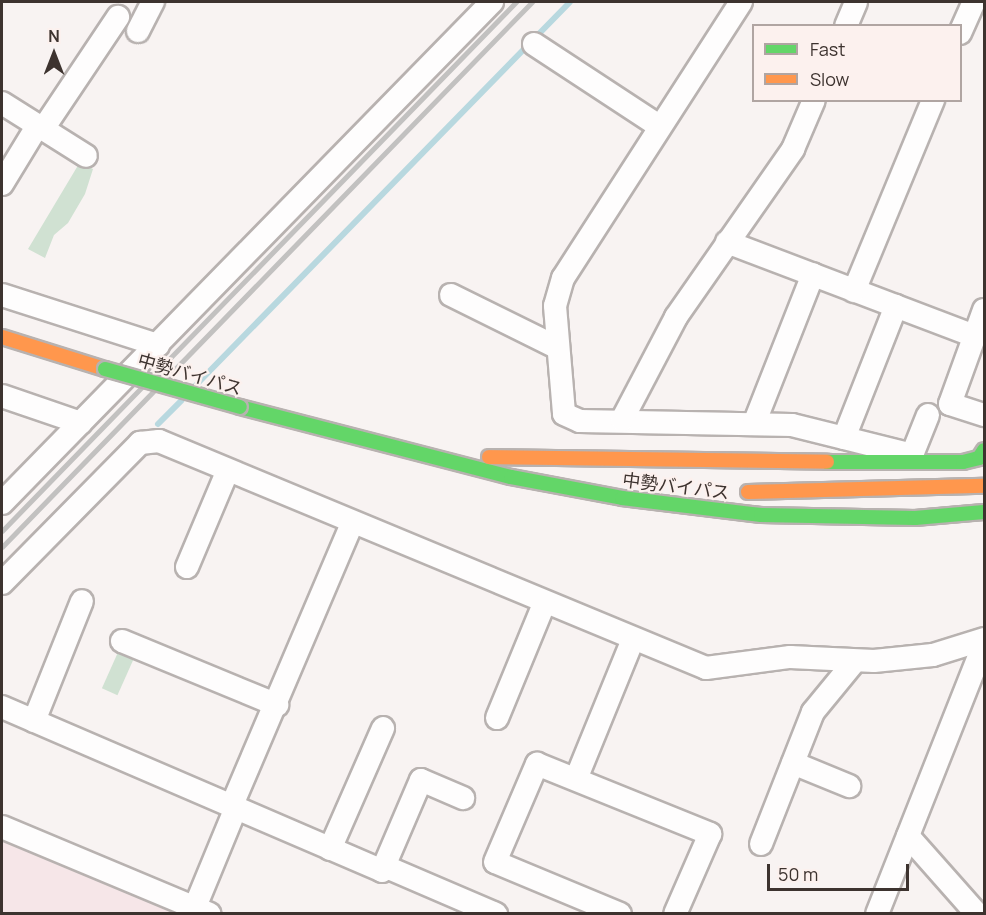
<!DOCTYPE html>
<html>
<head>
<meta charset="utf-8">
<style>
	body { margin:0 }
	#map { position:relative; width:986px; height:915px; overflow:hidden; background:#f8f3f2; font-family:Manrope,"Noto Sans JP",sans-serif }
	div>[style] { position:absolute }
	.industrial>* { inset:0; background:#f6e6e8 }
	.green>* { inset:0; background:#d0e1d2; transform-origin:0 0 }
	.stream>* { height:6px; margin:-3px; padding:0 3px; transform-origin:3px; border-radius:3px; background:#b8d8df }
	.roads { filter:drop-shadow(2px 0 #b8b2b0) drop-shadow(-2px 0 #b8b2b0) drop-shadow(0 2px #b8b2b0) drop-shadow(0 -2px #b8b2b0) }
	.street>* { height:22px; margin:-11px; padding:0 11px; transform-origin:11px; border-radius:11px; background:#fefdfd }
	.fast>* { height:14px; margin:-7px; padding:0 7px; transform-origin:7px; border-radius:7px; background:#63d668 }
	.slow>* { height:14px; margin:-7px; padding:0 7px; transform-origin:7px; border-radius:7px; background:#ff974d }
	.rail>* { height:4.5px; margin:-2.25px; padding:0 2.25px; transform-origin:2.25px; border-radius:2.25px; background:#c2c1c0 }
	.bridges { filter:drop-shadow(2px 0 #b8b2b0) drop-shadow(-2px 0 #b8b2b0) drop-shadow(0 2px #b8b2b0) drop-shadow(0 -2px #b8b2b0) }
	.fast-bridge>* { height:14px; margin:-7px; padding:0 7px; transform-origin:7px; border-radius:7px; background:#63d668 }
	span { translate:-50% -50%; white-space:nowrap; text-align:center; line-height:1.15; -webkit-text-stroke:4.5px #fcf1ee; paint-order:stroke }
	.street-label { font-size:18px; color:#3d332f }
	.frame { position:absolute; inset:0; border:3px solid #3d332f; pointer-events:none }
	.legend { position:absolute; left:752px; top:24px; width:210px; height:78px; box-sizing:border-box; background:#fcf1ee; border:2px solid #b0a5a2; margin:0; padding:8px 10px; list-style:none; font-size:18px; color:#3d332f }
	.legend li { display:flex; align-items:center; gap:12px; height:30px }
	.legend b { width:30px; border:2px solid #b0a5a2 }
	.north { position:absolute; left:24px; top:24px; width:60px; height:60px; -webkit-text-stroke:4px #fcf1ee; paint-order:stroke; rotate:0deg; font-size:16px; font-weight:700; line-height:24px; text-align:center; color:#3d332f }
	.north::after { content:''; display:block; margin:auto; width:21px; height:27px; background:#3d332f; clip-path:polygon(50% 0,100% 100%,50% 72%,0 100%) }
	.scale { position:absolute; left:767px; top:864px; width:142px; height:27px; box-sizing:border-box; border:3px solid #3d332f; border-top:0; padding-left:8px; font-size:18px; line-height:21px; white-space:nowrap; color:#3d332f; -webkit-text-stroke:4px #fcf1ee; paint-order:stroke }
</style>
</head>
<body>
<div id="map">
	<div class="industrial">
		<i style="clip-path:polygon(2px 837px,190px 913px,2px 913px)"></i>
	</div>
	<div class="green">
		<i style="clip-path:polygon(80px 162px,93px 169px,85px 194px,68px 223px,54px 235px,45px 258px,28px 249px)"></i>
		<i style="left:119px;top:650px;width:17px;height:42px;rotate:24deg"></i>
	</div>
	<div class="stream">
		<i style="left:196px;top:385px;width:535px;rotate:-45.68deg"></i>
		<i style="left:158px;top:424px;width:33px;rotate:-45deg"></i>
	</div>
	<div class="roads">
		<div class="street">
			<i style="left:741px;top:2px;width:328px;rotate:122.8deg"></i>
			<i style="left:563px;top:278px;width:29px;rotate:106deg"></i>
			<i style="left:555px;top:306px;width:108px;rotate:85.2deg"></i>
			<i style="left:564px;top:414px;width:17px;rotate:24deg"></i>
			<i style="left:580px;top:421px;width:212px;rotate:1.1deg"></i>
			<i style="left:792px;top:425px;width:124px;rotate:14deg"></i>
			<i style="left:912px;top:455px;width:43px;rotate:-68.2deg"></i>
			<i style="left:846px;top:26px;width:26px;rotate:-67deg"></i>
			<i style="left:138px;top:31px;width:33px;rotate:-63deg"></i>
			<i style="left:960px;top:33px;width:34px;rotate:-66deg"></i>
			<i style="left:534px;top:44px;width:149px;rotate:33.3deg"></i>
			<i style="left:2px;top:103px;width:99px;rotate:32.2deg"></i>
			<i style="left:43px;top:129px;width:135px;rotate:-56.2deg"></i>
			<i style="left:2px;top:184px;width:69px;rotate:-58.6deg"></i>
			<i style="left:727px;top:242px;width:265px;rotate:20.8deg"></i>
			<i style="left:854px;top:291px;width:207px;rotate:-67.5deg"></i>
			<i style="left:2px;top:295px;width:164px;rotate:17.8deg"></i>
			<i style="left:451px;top:295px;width:117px;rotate:26.3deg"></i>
			<i style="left:984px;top:310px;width:100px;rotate:109.9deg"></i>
			<i style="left:950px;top:404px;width:36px;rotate:18deg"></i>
			<i style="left:2px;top:396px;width:83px;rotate:18.9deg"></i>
			<i style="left:622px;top:420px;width:116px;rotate:-62.3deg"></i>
			<i style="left:676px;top:317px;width:205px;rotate:-55.1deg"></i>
			<i style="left:793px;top:149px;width:53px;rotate:-66.8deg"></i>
			<i style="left:754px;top:424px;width:161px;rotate:-68.5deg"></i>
			<i style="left:844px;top:438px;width:142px;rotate:-68.5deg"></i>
			<i style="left:2px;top:503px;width:701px;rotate:-45.64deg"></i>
			<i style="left:187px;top:567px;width:105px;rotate:-67.1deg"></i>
			<i style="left:2px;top:583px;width:197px;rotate:-45.4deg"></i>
			<i style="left:140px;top:443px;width:19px;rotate:-6deg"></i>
			<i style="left:159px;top:441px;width:592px;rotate:22.54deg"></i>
			<i style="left:706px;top:668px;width:85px;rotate:-7.5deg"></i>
			<i style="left:790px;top:657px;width:84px;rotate:2.7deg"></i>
			<i style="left:874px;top:661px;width:59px;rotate:-5.8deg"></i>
			<i style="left:933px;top:655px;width:53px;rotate:-17.4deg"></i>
			<i style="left:122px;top:641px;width:168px;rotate:22.4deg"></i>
			<i style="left:2px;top:707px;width:414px;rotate:23.3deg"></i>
			<i style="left:382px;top:871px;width:99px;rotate:-66.8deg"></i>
			<i style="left:421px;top:780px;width:46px;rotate:23.2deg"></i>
			<i style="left:497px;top:718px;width:123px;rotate:-67.6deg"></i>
			<i style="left:34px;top:721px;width:129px;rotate:-68.2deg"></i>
			<i style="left:793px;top:763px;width:61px;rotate:22.3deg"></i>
			<i style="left:576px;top:779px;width:151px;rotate:-67.8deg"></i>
			<i style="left:232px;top:805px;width:306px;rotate:-66.9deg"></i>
			<i style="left:2px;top:827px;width:225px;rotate:22.7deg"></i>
			<i style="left:908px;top:836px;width:104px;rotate:48.5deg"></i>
			<i style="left:761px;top:844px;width:142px;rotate:-68.5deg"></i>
			<i style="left:813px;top:712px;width:65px;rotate:-50.6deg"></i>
			<i style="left:330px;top:849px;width:132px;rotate:-66.3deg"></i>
			<i style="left:384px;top:866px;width:122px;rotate:23.2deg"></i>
			<i style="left:195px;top:907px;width:105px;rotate:-67.6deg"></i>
			<i style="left:620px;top:914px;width:135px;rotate:-157.4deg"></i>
			<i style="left:495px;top:862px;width:107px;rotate:-66.8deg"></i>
			<i style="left:537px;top:764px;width:187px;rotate:22deg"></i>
			<i style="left:710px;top:834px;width:87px;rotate:113.6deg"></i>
			<i style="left:877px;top:914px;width:290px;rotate:-68.4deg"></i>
		</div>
		<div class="fast">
			<i style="left:240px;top:407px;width:280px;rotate:14.5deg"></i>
			<i style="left:511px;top:477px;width:113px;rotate:10.7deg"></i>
			<i style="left:622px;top:498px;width:140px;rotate:7deg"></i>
			<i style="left:761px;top:515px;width:154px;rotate:1.1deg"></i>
			<i style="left:915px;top:518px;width:69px;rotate:-5deg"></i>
			<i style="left:827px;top:462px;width:136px"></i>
			<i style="left:963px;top:462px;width:16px;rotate:-14deg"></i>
			<i style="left:979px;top:458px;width:9px;rotate:-58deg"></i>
		</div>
		<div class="slow">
			<i style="left:2px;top:337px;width:108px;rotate:17.3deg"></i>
			<i style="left:489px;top:457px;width:338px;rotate:0.8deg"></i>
			<i style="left:748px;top:492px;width:236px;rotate:-1.5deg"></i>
		</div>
	</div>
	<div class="rail">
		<i style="left:2px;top:531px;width:738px;rotate:-45.82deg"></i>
		<i style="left:2px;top:547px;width:760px;rotate:-45.8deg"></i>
	</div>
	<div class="bridges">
		<div class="fast-bridge">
			<i style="left:105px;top:369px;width:140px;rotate:15.7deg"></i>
		</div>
	</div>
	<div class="street-label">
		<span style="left:190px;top:374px;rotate:16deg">中勢バイパス</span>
		<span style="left:676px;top:486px;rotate:7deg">中勢バイパス</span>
	</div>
	<div class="frame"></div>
	<ul class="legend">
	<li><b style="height:8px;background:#63d668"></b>Fast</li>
	<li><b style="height:8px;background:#ff974d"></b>Slow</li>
	</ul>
	<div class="north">N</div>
	<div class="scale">50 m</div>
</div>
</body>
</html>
